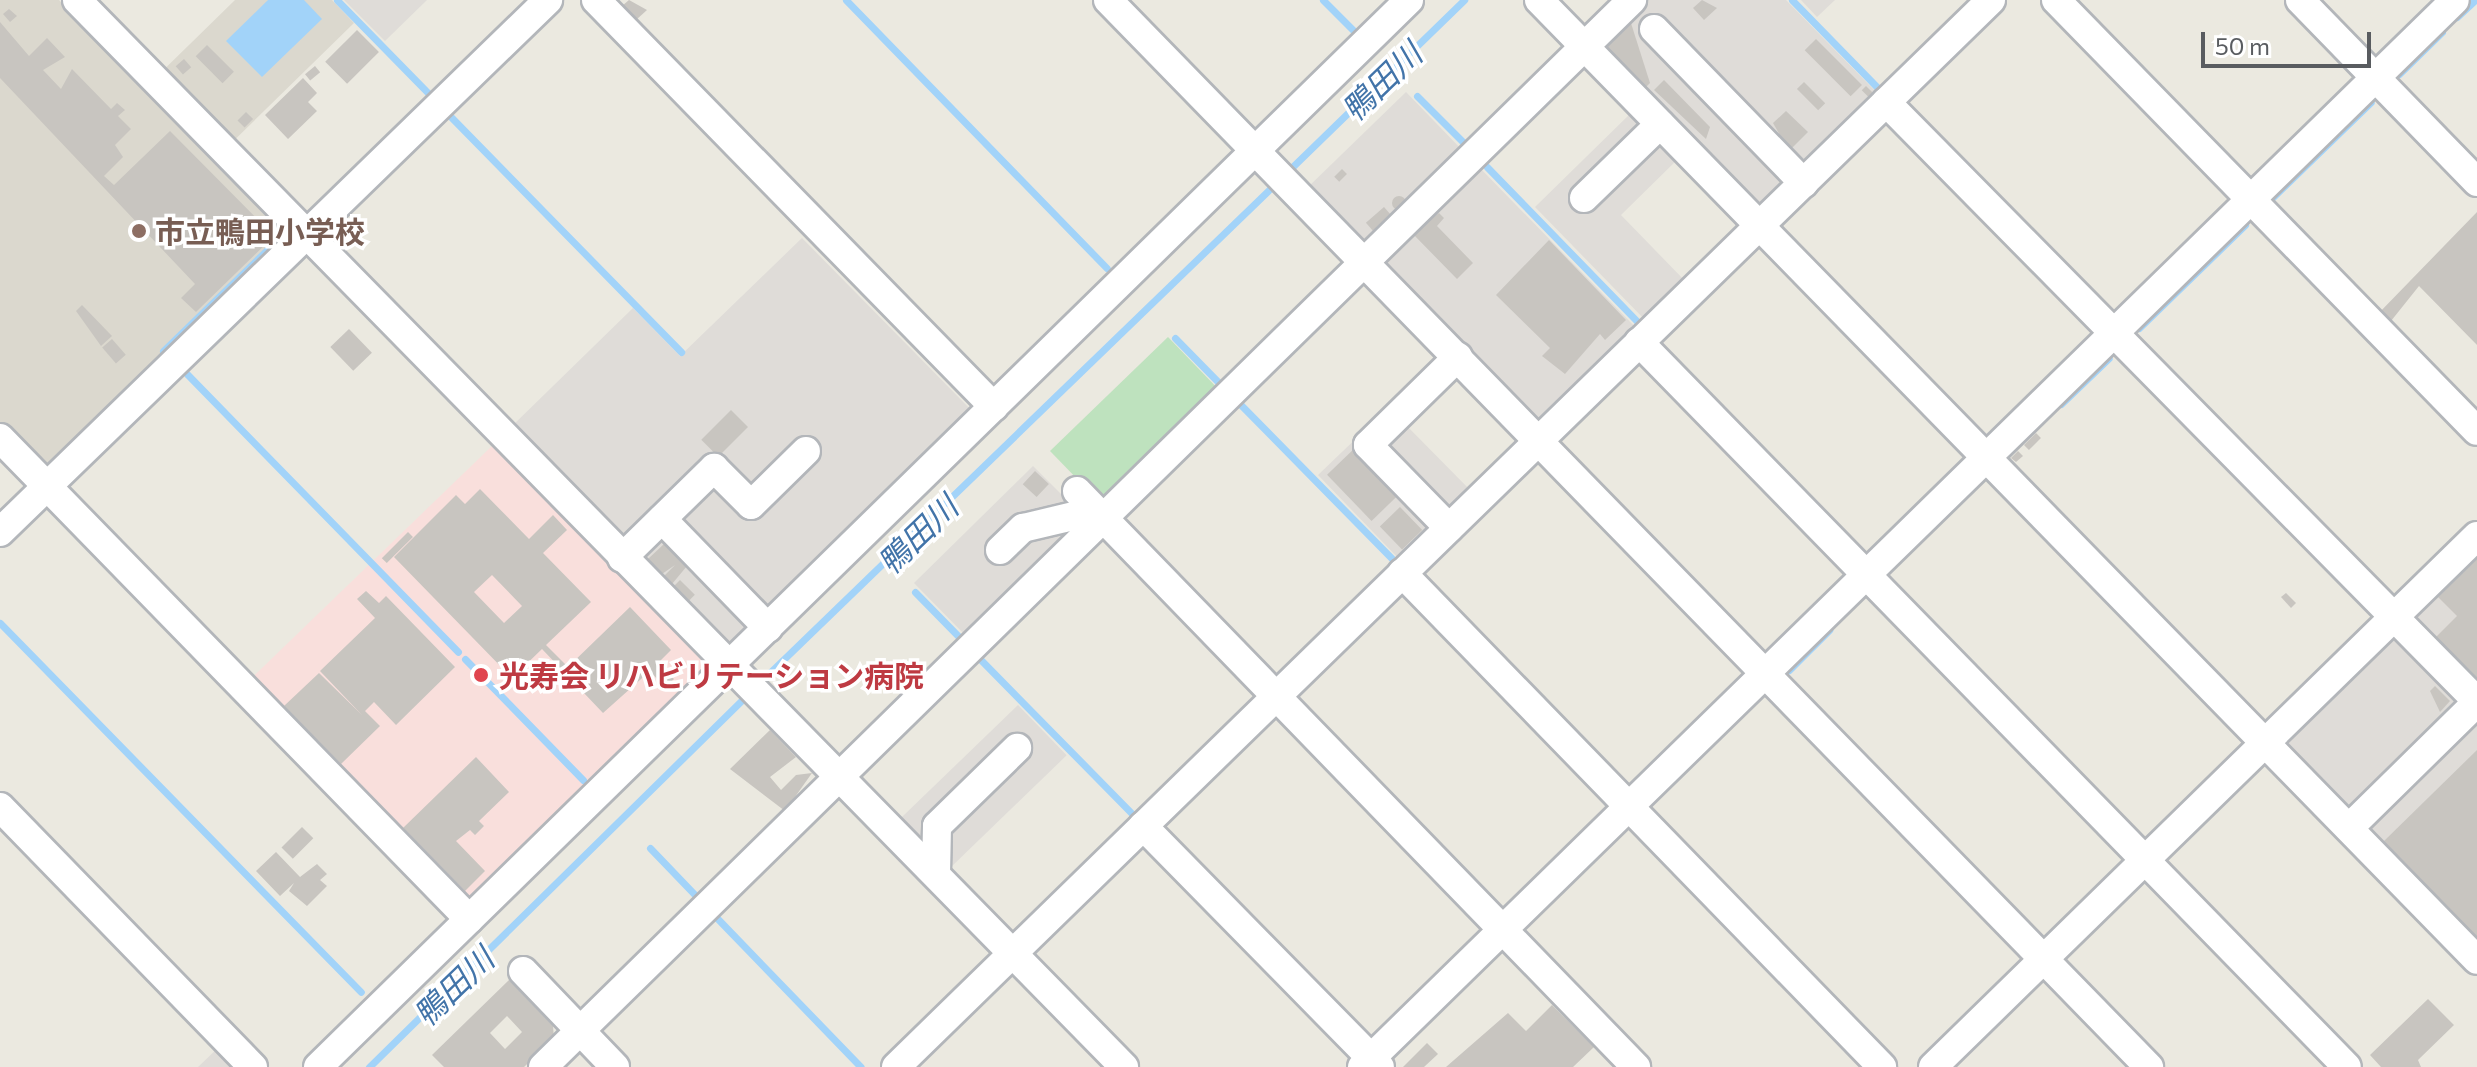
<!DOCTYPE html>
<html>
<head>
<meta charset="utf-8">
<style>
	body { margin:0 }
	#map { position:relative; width:2477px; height:1067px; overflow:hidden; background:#ebe9e0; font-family:Commissioner,"Noto Sans JP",sans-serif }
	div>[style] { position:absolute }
	.industrial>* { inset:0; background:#dfdcd8; transform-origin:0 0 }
	.education>* { inset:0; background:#dbd8ce }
	.medical>* { inset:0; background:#f9dfdc; transform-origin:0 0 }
	.green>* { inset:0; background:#bee2be; transform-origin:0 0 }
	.water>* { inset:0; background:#a2d3f9 }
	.stream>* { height:7px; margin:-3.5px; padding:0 3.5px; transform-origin:3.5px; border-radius:3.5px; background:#a2d3f9 }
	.building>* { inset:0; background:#c8c5c0; transform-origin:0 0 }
	.round { border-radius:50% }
	.roads { filter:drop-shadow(2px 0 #b3b6ba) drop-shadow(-2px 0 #b3b6ba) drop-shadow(0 2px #b3b6ba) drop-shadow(0 -2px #b3b6ba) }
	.minor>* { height:28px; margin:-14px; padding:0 14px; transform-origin:14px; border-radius:14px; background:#fff }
	.dots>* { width:22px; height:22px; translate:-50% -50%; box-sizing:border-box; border:4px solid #fff; border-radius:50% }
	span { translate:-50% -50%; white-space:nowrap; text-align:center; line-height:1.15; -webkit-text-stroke:7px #fff; paint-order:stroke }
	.education-label { font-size:30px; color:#785e54; font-weight:700 }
	.left { translate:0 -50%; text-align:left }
	.health-label { font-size:30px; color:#be3a42; font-weight:700 }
	.water-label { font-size:32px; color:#4274a9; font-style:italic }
	.scale { position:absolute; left:2201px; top:32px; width:170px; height:36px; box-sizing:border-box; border:4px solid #595c60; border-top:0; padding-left:10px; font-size:24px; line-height:28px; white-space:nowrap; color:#595c60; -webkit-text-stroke:6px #fff; paint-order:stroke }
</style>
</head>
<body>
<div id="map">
	<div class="industrial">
		<i style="clip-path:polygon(344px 0,427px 0,385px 41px)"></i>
		<i style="clip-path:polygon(1648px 0,1786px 0,1881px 97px,1766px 210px,1755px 210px,1601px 52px)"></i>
		<i style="clip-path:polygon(1801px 0,1835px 0,1817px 17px)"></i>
		<i style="clip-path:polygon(1406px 92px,1464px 152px,1370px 245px,1357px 243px,1305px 190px)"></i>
		<i style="clip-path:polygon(1633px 111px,1679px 158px,1621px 215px,1688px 284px,1648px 323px,1535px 207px)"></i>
		<i style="clip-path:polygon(1479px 167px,1640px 332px,1546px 424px,1536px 422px,1387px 270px,1386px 258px)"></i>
		<i style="clip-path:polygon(802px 238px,974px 413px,738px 644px,725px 644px,510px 428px,633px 308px,680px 356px)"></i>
		<i style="clip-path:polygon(1442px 356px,1405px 424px,1473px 493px,1402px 562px,1318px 475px)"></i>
		<i style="clip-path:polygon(1033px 466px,1072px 505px,1080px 525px,966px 636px,914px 583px)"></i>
		<i style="clip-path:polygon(2477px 554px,2477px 690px,2413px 616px)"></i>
		<i style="clip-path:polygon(2397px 636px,2477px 717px,2477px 940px,2285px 746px)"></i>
		<i style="left:1018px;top:705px;width:70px;height:170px;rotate:46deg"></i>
		<i style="clip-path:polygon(221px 1045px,242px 1067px,198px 1067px)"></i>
	</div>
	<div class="education">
		<i style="clip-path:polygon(0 0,59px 0,145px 88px,235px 0,332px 0,354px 23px,215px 159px,278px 225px,278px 238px,49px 463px,35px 463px,0 427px)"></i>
	</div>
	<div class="medical">
		<i style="left:494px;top:444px;width:311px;height:342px;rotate:46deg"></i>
	</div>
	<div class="green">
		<i style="left:1168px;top:337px;width:75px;height:164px;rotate:46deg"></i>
	</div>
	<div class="water">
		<i style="clip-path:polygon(268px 0,304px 0,322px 19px,262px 77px,226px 41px)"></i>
	</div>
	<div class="stream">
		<i style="left:337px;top:0;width:130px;rotate:45.6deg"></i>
		<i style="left:846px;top:0;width:374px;rotate:45.8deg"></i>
		<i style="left:1323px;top:0;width:42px;rotate:45deg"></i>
		<i style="left:1792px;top:0;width:124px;rotate:45.7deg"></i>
		<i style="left:2457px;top:17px;width:25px;rotate:-43deg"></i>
		<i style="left:2399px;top:74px;width:60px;rotate:-44.3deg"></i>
		<i style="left:1417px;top:96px;width:65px;rotate:45deg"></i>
		<i style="left:451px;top:117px;width:329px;rotate:45.6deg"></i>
		<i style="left:1487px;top:167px;width:215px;rotate:45.8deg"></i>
		<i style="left:1285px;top:174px;width:250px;rotate:-44.2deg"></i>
		<i style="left:2273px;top:197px;width:136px;rotate:-44.1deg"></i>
		<i style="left:2139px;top:328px;width:148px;rotate:-44.2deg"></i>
		<i style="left:1175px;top:338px;width:63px;rotate:45.6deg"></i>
		<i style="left:163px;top:351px;width:162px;rotate:-44.2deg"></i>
		<i style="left:279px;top:238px;width:20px;rotate:-101deg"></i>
		<i style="left:187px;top:374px;width:388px;rotate:45.7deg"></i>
		<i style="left:1238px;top:402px;width:223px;rotate:45.5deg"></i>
		<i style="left:2061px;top:404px;width:66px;rotate:-43.8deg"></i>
		<i style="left:915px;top:592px;width:63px;rotate:45.6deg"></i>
		<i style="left:0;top:623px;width:516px;rotate:45.63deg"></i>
		<i style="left:979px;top:658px;width:221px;rotate:45.5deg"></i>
		<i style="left:465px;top:659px;width:169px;rotate:45.7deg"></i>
		<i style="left:1789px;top:670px;width:57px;rotate:-45deg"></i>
		<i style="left:756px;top:686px;width:723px;rotate:-44.05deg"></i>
		<i style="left:650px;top:848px;width:66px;rotate:46.2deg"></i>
		<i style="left:714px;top:915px;width:211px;rotate:46deg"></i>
		<i style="left:369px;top:1067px;width:530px;rotate:-44.54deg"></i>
	</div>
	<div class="building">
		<i style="clip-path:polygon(629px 0,647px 10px,636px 20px,622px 6px)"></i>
		<i style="clip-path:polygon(1702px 0,1717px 8px,1704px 20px,1693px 8px)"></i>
		<i style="clip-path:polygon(9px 9px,17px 16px,10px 22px,3px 14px)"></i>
		<i style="clip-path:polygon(1630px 20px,1650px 83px,1646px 87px,1604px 45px)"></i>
		<i style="clip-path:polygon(0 22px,29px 56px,47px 38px,65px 57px,43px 70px,61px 89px,72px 69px,111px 109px,117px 103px,125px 110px,118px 116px,131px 129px,115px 145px,123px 157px,104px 176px,114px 185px,170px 131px,274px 236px,196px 312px,181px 298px,195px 284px,0 78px)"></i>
		<i style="left:357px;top:30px;width:31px;height:45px;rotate:45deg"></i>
		<i style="left:1816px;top:39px;width:65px;height:16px;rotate:45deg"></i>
		<i style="left:207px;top:45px;width:38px;height:16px;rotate:45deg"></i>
		<i style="left:184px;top:59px;width:11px;height:11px;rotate:49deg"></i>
		<i style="left:315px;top:66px;width:8px;height:13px;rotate:50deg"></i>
		<i style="clip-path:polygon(303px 78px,317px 93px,308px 102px,317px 111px,288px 139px,265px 115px)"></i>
		<i style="clip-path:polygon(1664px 80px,1710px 127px,1706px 139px,1654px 90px)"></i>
		<i style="left:1804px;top:82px;width:30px;height:10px;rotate:45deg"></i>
		<i style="left:1866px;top:86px;width:10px;height:6px;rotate:45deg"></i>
		<i style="clip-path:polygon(1786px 111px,1808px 132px,1789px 151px,1773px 123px)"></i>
		<i style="left:246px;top:112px;width:10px;height:12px;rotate:45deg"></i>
		<i style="left:1342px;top:169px;width:7px;height:11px;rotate:45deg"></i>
		<i class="round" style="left:1392px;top:196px;width:14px;height:14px"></i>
		<i style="left:1384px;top:207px;width:11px;height:24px;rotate:49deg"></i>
		<i style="clip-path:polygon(2477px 212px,2477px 345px,2419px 286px,2387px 326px,2376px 316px)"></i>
		<i style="clip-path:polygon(1439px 213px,1444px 218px,1437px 226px,1473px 263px,1457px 279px,1412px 233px)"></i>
		<i style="clip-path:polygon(1549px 240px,1626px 320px,1605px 340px,1600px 334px,1565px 374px,1542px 356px,1550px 348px,1496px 295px)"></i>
		<i style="clip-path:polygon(82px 305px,112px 336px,101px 346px,76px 311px)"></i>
		<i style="left:349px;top:329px;width:33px;height:26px;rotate:46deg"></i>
		<i style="left:112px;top:339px;width:21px;height:13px;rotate:49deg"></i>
		<i style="left:731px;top:410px;width:24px;height:42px;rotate:45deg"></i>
		<i style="left:2036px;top:433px;width:7px;height:17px;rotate:45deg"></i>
		<i style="left:1358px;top:445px;width:64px;height:43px;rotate:46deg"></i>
		<i style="clip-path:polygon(2018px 451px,2023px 456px,2016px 462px,2011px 458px)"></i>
		<i style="left:1035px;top:471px;width:19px;height:18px;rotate:43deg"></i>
		<i style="clip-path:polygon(evenodd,480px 489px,529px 539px,553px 515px,567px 530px,543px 553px,591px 602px,546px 645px,568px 667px,630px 607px,671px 650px,658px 663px,674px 679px,665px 688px,650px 671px,603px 713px,542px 649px,512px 678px,394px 557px,456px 495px,465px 504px,480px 489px,492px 575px,522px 606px,504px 623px,474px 592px,492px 575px)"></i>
		<i style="left:1400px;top:507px;width:32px;height:28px;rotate:46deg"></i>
		<i style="left:408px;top:532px;width:7px;height:37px;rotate:45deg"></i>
		<i style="clip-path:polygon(665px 543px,687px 566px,672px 584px,664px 576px,675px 565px,662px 574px,648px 559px)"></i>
		<i style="clip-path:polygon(2477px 559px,2477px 686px,2432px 641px,2457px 616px,2438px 597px)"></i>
		<i style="left:680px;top:580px;width:21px;height:8px;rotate:45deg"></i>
		<i style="clip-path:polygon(366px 591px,379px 603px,386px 596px,455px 667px,396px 725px,374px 702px,365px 711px,380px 726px,341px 764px,284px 706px,319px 673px,362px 715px,320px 671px,375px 618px,357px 599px)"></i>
		<i style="clip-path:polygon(2286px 593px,2296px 603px,2291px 608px,2281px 597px)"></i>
		<i style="clip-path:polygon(2435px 686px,2450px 701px,2440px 712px,2430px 691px)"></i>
		<i style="clip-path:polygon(770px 730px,796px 757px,770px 777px,781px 790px,796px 775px,812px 773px,785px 811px,730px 769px)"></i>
		<i style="clip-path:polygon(2477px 750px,2477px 937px,2383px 842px)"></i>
		<i style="clip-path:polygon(476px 757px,509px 792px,479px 821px,484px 826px,475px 835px,470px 830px,456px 841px,485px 871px,465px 891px,403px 828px)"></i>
		<i style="left:302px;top:827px;width:16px;height:29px;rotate:45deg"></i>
		<i style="clip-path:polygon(276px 852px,300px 877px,317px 864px,327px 874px,320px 880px,327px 886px,307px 906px,289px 891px,294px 883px,280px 896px,256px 871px)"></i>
		<i style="clip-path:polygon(evenodd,509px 980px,553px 1026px,554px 1038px,524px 1067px,444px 1067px,432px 1055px,509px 980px,507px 1016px,522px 1032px,505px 1049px,490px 1033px,507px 1016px)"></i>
		<i style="clip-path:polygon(2428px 999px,2454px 1025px,2418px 1060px,2421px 1067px,2381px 1067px,2370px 1055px)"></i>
		<i style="clip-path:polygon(1552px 1005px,1594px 1047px,1573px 1067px,1446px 1067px,1508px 1013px,1526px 1031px)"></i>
		<i style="clip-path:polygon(1427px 1043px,1438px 1054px,1424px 1067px,1403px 1067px)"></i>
	</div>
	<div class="roads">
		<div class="minor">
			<i style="left:77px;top:0;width:1495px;rotate:45.54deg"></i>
			<i style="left:596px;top:0;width:569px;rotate:45.64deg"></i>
			<i style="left:1108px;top:0;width:1491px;rotate:45.71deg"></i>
			<i style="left:1539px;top:0;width:1342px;rotate:45.66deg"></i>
			<i style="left:2056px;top:0;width:602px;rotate:45.67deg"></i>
			<i style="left:2300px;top:0;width:254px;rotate:45.8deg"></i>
			<i style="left:1654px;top:29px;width:215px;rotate:45.8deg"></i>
			<i style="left:1886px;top:102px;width:841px;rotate:45.39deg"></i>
			<i style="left:1584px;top:198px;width:106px;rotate:-44.2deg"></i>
			<i style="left:1639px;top:342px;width:1013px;rotate:45.68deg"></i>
			<i style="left:0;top:438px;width:672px;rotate:45.72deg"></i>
			<i style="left:1077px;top:491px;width:803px;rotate:45.86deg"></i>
			<i style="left:662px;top:519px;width:152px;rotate:45.8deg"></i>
			<i style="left:1449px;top:528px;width:116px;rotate:-134.3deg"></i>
			<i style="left:1368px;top:445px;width:126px;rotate:-44.4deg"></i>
			<i style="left:0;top:532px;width:764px;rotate:-44.15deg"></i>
			<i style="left:1000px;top:550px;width:32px;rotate:-44deg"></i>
			<i style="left:1023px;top:528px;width:74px;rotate:-13.3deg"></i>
			<i style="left:622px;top:558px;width:129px;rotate:-44.4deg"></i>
			<i style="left:714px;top:468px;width:52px;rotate:45deg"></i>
			<i style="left:751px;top:505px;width:77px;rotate:-44.5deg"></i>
			<i style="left:1402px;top:573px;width:689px;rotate:45.82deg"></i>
			<i style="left:0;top:807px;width:363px;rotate:45.8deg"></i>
			<i style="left:1143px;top:826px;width:338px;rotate:45.5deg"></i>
			<i style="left:2349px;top:828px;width:180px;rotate:-44.5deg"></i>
			<i style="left:936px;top:874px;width:48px;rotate:-88.8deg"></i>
			<i style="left:937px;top:826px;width:112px;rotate:-44.3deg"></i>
			<i style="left:523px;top:971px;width:133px;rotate:46.2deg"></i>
			<i style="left:318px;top:1067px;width:1526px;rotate:-44.36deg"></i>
			<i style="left:543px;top:1067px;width:1525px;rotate:-44.42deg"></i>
			<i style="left:896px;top:1067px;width:1529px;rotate:-44.26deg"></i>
			<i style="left:1362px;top:1067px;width:1527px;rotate:-44.31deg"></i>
			<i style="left:1933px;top:1067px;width:760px;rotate:-44.31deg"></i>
		</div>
	</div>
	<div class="dots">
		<i style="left:139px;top:231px;background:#8d6e63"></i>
		<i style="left:481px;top:675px;background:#e0444e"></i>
	</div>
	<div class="education-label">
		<span class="left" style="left:155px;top:231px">市立鴨田小学校</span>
	</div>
	<div class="health-label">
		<span class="left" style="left:499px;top:675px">光寿会 リハビリテーション病院</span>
	</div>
	<div class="water-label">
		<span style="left:1381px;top:81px;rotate:-44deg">鴨田川</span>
		<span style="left:917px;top:534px;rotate:-44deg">鴨田川</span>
		<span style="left:453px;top:986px;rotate:-44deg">鴨田川</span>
	</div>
	<div class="scale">50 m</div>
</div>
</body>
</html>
